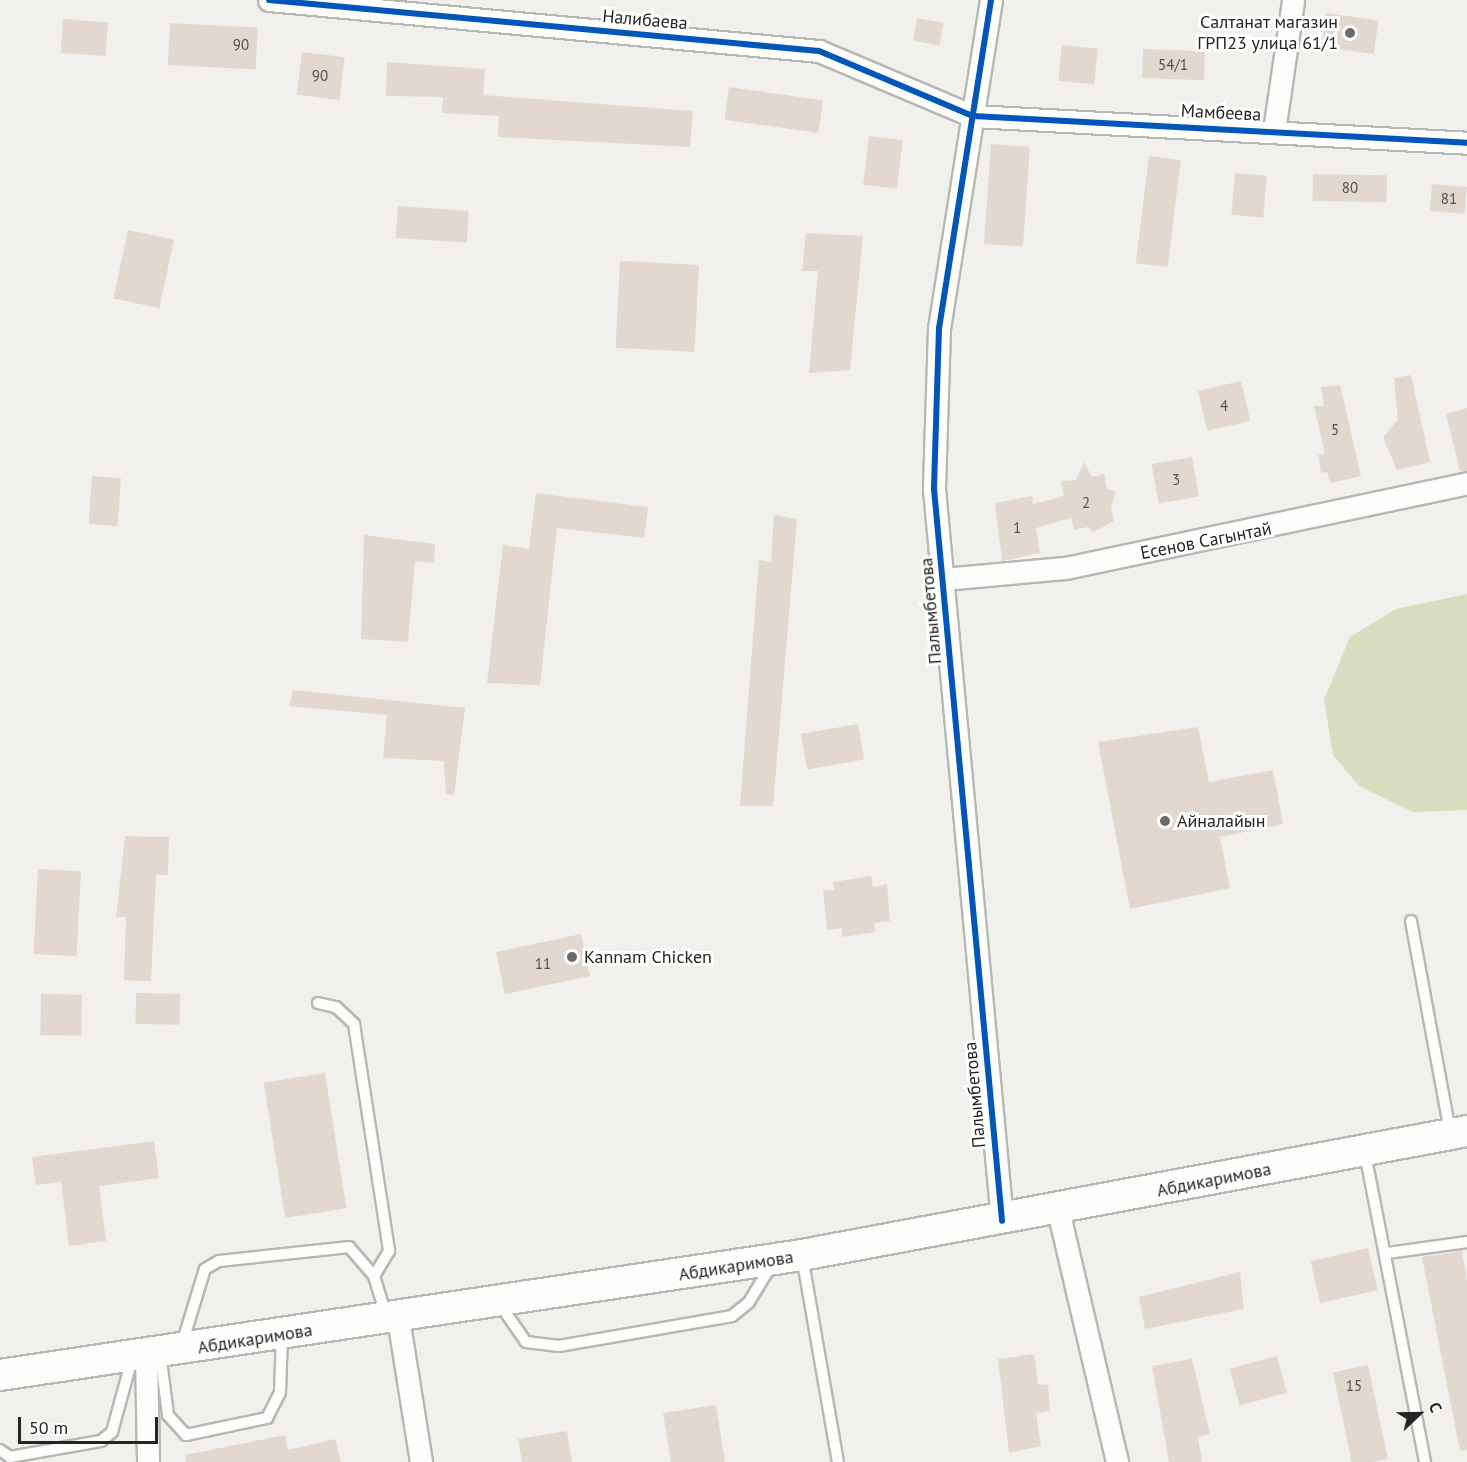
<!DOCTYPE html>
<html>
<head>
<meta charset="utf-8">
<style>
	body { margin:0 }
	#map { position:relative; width:1467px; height:1462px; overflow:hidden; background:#f1f0ec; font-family:"PT Sans",sans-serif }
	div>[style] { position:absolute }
	.green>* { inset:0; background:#d7dec0 }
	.building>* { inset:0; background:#e3d8cf; transform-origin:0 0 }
	.roads { filter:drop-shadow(2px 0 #b7b7b4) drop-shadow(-2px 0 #b7b7b4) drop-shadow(0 2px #b7b7b4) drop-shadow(0 -2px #b7b7b4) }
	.service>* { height:10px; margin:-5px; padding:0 5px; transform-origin:5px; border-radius:5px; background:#fdfdfc }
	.minor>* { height:21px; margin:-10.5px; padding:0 10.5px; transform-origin:10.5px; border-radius:10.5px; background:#fdfdfc }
	.secondary>* { height:30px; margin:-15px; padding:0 15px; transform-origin:15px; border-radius:15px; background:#fdfdfc }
	.cycleway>* { height:6px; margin:-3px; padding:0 3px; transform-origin:3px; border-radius:3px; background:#0057b8 }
	.dots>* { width:16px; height:16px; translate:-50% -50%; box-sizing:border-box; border:3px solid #fff; border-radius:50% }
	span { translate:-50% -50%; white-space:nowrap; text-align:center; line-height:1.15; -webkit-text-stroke:6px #fff; paint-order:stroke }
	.number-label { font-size:15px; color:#54514d }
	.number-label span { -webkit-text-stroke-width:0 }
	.street-label { font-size:18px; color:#242422 }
	.poi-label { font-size:18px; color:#242422 }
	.right { translate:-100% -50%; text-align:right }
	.left { translate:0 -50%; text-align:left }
	.north { position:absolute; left:1389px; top:1384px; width:60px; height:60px; -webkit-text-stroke:4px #fff; paint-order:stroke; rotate:68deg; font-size:16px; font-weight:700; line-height:24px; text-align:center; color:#242422 }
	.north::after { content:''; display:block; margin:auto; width:21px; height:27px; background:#242422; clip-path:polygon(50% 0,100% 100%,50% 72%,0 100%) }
	.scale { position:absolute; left:18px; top:1417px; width:140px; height:27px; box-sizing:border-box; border:3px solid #242422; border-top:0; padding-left:8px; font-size:18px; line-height:21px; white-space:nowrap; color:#242422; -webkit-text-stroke:4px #fff; paint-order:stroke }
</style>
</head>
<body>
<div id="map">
	<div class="green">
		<i style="clip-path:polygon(1467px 594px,1467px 810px,1413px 812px,1359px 786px,1333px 755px,1324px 700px,1350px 637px,1396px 609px)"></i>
	</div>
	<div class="building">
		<i style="left:1326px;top:13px;width:53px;height:34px;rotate:8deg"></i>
		<i style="left:917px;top:18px;width:27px;height:23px;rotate:10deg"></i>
		<i style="left:63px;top:19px;width:45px;height:34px;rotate:4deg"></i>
		<i style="left:170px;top:23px;width:88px;height:42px;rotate:3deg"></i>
		<i style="left:1062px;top:45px;width:36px;height:36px;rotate:6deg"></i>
		<i style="left:1143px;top:49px;width:62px;height:29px;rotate:2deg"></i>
		<i style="left:302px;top:52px;width:43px;height:43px;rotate:7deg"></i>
		<i style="clip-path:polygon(387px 62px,485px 69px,483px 95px,693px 111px,690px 147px,498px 137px,499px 116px,442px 113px,443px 97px,386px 96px)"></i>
		<i style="left:729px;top:87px;width:95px;height:33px;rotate:8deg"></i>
		<i style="left:869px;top:136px;width:34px;height:49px;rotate:7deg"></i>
		<i style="left:991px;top:144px;width:39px;height:100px;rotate:4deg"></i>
		<i style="left:1149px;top:156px;width:32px;height:108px;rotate:7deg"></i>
		<i style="left:1235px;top:173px;width:32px;height:42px;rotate:5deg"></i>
		<i style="left:1313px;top:174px;width:74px;height:27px;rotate:1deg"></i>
		<i style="left:1432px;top:184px;width:35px;height:27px;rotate:5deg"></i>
		<i style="left:398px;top:206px;width:71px;height:32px;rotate:4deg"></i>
		<i style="left:128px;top:230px;width:47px;height:70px;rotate:12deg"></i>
		<i style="clip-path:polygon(806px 233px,863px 236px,850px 370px,809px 373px,818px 271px,802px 271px)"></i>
		<i style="left:699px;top:265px;width:87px;height:79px;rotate:93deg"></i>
		<i style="clip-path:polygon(1411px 375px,1430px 462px,1397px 470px,1383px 438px,1398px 419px,1394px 378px)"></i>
		<i style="left:1241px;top:381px;width:41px;height:44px;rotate:77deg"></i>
		<i style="clip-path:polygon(1340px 385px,1361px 476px,1330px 483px,1327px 472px,1321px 473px,1318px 455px,1325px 454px,1314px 406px,1324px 406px,1321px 387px)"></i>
		<i style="clip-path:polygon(1467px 408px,1467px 471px,1460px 471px,1446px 414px)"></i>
		<i style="left:1192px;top:457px;width:40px;height:41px;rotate:80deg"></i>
		<i style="clip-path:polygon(1084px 462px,1092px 477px,1104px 474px,1107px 489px,1116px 492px,1111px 507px,1114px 521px,1093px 532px,1088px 527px,1074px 530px,1071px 518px,1036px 528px,1040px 553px,1002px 561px,995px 503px,1032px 496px,1033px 504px,1064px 496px,1061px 481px,1076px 480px)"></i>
		<i style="left:92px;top:476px;width:29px;height:48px;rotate:4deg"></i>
		<i style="clip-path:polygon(536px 493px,648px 507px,644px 538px,557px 528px,540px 685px,487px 683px,503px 545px,529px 549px)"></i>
		<i style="clip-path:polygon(774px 515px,797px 519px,773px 806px,740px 806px,759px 560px,771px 562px)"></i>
		<i style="clip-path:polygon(364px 535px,435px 544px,434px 563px,415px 561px,408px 642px,361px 639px)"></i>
		<i style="clip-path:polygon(293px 690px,465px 708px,454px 795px,446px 794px,444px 761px,383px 758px,387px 715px,289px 706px)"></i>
		<i style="left:858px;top:724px;width:36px;height:58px;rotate:80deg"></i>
		<i style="clip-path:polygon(1198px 727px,1209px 782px,1273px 770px,1283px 824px,1220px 837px,1230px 888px,1130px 909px,1098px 742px)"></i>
		<i style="clip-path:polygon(125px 836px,169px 837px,168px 875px,156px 875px,151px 981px,124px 980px,126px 917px,116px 917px)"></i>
		<i style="left:38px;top:869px;width:43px;height:85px;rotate:3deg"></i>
		<i style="clip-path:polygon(871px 876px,873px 887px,887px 884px,890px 921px,874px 923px,876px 932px,842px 937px,842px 928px,827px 930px,823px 890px,835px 890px,833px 882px)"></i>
		<i style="left:581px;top:934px;width:43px;height:87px;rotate:78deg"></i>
		<i style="left:136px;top:993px;width:44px;height:31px;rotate:1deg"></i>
		<i style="left:41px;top:994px;width:41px;height:41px;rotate:1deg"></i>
		<i style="left:325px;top:1073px;width:137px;height:62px;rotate:81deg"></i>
		<i style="clip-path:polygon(154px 1141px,159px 1178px,99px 1186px,106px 1241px,69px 1246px,61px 1182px,36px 1185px,32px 1157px)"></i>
		<i style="left:1368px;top:1248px;width:43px;height:59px;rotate:77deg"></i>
		<i style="clip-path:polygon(1462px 1251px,1467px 1281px,1467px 1450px,1460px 1451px,1422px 1257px)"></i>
		<i style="clip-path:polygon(1240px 1272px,1244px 1309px,1145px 1329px,1139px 1297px)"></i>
		<i style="clip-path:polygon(1034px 1354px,1038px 1384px,1048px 1385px,1050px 1411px,1036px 1413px,1041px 1446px,1009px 1453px,998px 1359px)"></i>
		<i style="left:1277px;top:1356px;width:38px;height:49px;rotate:75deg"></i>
		<i style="clip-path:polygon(1192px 1359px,1210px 1434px,1198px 1437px,1202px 1462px,1169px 1462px,1152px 1366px)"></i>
		<i style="left:1368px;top:1365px;width:96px;height:36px;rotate:78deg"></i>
		<i style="clip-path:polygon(716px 1405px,725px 1462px,671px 1462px,663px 1413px)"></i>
		<i style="clip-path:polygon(567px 1431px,572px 1462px,522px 1462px,518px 1439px)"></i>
		<i style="clip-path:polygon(285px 1435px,288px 1450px,335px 1439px,341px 1462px,186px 1462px,185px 1455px)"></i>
	</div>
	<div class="roads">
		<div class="service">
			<i style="left:1411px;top:921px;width:214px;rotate:79.5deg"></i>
			<i style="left:318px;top:1003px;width:18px;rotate:13deg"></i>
			<i style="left:336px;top:1007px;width:25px;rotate:43deg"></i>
			<i style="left:354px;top:1024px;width:230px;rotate:81.2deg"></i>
			<i style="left:389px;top:1251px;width:29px;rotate:121deg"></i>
			<i style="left:1365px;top:1153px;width:315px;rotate:79deg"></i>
			<i style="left:1387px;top:1253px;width:81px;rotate:-7.8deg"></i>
			<i style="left:802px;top:1256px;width:209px;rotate:80.1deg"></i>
			<i style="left:499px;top:1303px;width:47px;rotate:55.3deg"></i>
			<i style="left:526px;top:1342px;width:33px;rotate:7deg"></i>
			<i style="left:559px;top:1346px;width:176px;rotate:-9.8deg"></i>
			<i style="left:732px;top:1316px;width:22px;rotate:-39deg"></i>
			<i style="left:749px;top:1302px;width:44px;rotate:-58.8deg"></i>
			<i style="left:182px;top:1344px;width:78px;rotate:-73deg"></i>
			<i style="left:205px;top:1269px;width:16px;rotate:-30deg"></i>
			<i style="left:219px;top:1261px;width:131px;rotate:-6.1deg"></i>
			<i style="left:349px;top:1247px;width:38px;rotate:49deg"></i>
			<i style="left:374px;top:1276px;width:41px;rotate:72.9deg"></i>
			<i style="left:160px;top:1353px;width:63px;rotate:82.6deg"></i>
			<i style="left:168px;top:1415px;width:27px;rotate:48deg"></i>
			<i style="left:186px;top:1435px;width:83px;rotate:-11.9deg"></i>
			<i style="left:267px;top:1418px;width:29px;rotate:-63deg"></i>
			<i style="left:280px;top:1392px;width:57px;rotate:-88deg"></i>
			<i style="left:0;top:1450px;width:12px;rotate:35deg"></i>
			<i style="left:10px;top:1457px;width:92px;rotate:-10deg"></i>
			<i style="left:101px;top:1441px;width:14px;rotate:-39deg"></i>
			<i style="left:112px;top:1432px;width:76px;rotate:-74.7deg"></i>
		</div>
		<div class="minor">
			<i style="left:269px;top:0;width:552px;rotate:5.3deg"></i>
			<i style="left:819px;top:51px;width:167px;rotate:22.9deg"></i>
			<i style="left:973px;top:116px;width:495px;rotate:3.1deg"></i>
			<i style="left:991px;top:0;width:332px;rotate:99deg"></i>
			<i style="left:939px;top:328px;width:161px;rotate:91.8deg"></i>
			<i style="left:934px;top:489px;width:735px;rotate:84.69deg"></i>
			<i style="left:1274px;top:131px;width:132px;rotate:-81.7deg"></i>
			<i style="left:943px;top:579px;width:122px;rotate:-5.2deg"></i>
			<i style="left:1065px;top:568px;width:411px;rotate:-11.9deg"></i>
			<i style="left:1058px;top:1210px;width:259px;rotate:76.8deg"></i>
			<i style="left:398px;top:1318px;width:146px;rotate:80.9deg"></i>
			<i style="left:146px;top:1355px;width:107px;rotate:88.9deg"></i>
		</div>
		<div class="secondary">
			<i style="left:0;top:1375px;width:811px;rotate:-8.51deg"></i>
			<i style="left:802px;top:1255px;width:676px;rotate:-10.56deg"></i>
		</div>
	</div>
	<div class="cycleway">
		<i style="left:269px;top:0;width:552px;rotate:5.3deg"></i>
		<i style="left:819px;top:51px;width:167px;rotate:22.9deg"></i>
		<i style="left:973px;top:116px;width:495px;rotate:3.1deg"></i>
		<i style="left:991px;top:0;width:332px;rotate:99deg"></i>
		<i style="left:939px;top:328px;width:161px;rotate:91.8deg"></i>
		<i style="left:934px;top:489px;width:735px;rotate:84.69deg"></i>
	</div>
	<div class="dots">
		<i style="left:1350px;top:33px;background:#6c6b69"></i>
		<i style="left:1165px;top:821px;background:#6c6b69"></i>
		<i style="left:572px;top:957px;background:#6c6b69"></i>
	</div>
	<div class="number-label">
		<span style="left:241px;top:45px">90</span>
		<span style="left:1173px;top:65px">54/1</span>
		<span style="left:320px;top:76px">90</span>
		<span style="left:1350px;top:188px">80</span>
		<span style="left:1449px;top:199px">81</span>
		<span style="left:1224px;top:406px">4</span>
		<span style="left:1335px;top:430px">5</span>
		<span style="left:1176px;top:480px">3</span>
		<span style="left:1086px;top:503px">2</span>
		<span style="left:1017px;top:528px">1</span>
		<span style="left:543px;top:964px">11</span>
		<span style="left:1354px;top:1386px">15</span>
	</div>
	<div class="street-label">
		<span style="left:645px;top:20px;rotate:5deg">Налибаева</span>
		<span style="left:1221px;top:113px;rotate:3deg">Мамбеева</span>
		<span style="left:1206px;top:541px;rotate:-11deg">Есенов Сагынтай</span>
		<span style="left:931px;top:611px;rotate:-95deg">Палымбетова</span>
		<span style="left:975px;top:1095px;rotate:-95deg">Палымбетова</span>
		<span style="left:1214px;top:1180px;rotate:-11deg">Абдикаримова</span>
		<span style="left:736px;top:1266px;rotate:-9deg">Абдикаримова</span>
		<span style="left:255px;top:1339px;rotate:-9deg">Абдикаримова</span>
	</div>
	<div class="poi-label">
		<span class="right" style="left:1338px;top:33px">Салтанат магазин<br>ГРП23 улица 61/1</span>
		<span class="left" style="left:1177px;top:821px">Айналайын</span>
		<span class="left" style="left:584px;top:957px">Kannam Chicken</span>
	</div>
	<div class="north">С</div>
	<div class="scale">50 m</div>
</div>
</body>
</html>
